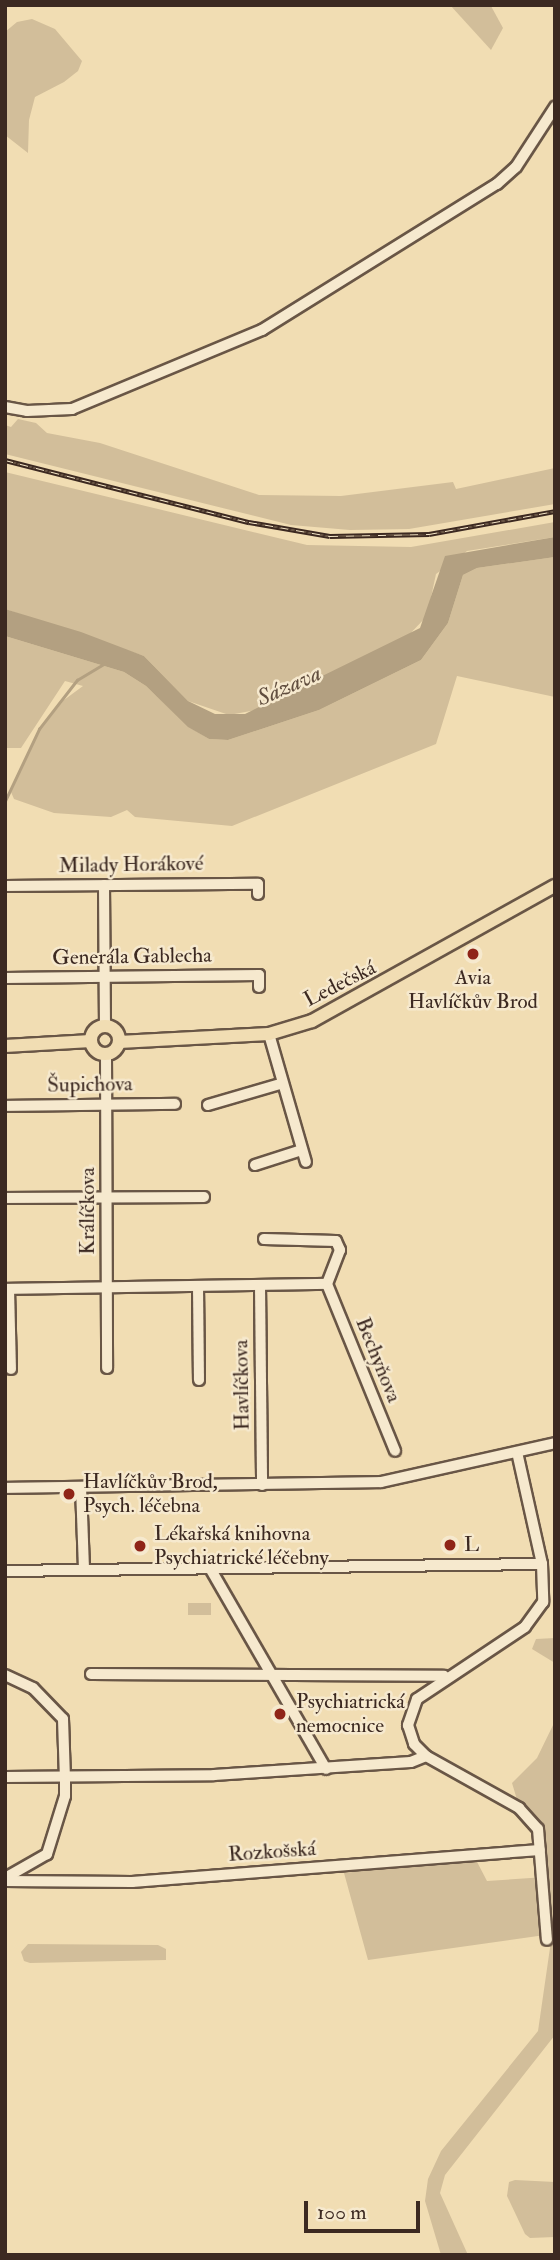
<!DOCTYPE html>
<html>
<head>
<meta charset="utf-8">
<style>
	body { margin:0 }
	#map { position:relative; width:560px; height:2260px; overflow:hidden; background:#f1ddb3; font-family:"IM FELL Double Pica",serif }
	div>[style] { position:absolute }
	.green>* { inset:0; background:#d2be9a; transform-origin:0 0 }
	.water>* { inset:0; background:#b3a081 }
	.stream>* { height:2.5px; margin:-1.25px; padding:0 1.25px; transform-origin:1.25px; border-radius:1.25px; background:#b3a081 }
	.roads { filter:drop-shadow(2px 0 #695646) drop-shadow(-2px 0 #695646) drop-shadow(0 2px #695646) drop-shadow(0 -2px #695646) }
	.minor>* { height:10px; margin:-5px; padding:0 5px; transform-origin:5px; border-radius:5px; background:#f6e9ce }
	.major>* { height:12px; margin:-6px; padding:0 6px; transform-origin:6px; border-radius:6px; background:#f1ddb3 }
	.major>.ring { margin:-6px; padding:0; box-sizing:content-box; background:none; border:12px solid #f1ddb3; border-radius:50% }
	.rail>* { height:5px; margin-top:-2.5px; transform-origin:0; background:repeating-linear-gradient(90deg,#f6e9ce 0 8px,#3c2921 0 16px); box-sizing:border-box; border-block:2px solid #3c2921 }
	.dots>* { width:19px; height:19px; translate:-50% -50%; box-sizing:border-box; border:4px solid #f6e9ce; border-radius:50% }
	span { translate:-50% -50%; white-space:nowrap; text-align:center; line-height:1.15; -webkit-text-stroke:5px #f6e9ce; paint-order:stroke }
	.street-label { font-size:21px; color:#3c2921 }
	.poi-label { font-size:21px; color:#3c2921 }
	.left { translate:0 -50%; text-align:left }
	.water-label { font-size:23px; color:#604d3e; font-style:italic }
	.frame { position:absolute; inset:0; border:7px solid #3c2921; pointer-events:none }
	.scale { position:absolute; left:304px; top:2201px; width:116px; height:32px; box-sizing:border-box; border:4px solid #3c2921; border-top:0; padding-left:9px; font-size:21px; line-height:24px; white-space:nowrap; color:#3c2921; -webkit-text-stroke:5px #f6e9ce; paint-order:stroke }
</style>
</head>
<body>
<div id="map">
	<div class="green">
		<i style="clip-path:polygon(450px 5px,491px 6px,503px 28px,491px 50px)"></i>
		<i style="clip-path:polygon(32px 19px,55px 29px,82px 61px,78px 71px,64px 82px,35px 97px,29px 120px,28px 153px,5px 135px,5px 32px,17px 22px)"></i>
		<i style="clip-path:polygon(18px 419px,36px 423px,47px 433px,100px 443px,259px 495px,341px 496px,453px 482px,456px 489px,555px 468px,555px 504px,409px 529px,350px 530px,291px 525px,5px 454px,5px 425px,11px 427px)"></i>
		<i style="clip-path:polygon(5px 472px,307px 545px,411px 547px,555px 522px,555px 537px,467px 551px,436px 574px,427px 616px,405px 639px,262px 709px,229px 715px,188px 701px,144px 656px,5px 609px)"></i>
		<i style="clip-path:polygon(555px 557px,555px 697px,457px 676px,436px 744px,232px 826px,135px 817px,127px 810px,111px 817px,54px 813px,14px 799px,11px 792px,39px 731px,64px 700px,83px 686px,65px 681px,21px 748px,5px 748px,5px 636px,124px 672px,146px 686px,189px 727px,209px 739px,228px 740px,319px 710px,421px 660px,448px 623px,463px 575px,477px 568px)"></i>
		<i style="left:188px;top:1603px;width:23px;height:12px"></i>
		<i style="clip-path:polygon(555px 1638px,555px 1663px,532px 1649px,536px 1639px)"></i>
		<i style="clip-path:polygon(555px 1721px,555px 2035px,445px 2175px,440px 2193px,468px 2255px,441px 2255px,425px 2201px,428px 2179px,441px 2151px,538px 2031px,552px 1934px,368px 1960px,344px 1873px,475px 1858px,487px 1881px,546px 1877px,542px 1827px,534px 1814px,518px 1803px,512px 1783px,537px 1758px)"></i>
		<i style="clip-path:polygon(28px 1944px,158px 1945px,166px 1949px,166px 1960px,30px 1963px,24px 1961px,21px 1952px)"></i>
		<i style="clip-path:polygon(515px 2180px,555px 2182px,555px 2237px,530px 2238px,525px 2234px,507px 2196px,509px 2182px)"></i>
	</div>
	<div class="water">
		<i style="clip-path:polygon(555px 537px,555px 557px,477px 568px,463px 575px,448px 623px,421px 660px,319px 710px,228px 740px,209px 739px,188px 727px,146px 686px,124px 672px,5px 636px,5px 609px,81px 632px,144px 656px,188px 701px,215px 714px,245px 714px,420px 628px,445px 556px)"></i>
	</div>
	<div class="stream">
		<i style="left:5px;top:801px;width:80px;rotate:-64.7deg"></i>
		<i style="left:39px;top:729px;width:62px;rotate:-52.2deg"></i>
		<i style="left:77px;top:680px;width:33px;rotate:-31deg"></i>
	</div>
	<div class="roads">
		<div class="minor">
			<i style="left:5px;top:407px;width:22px;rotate:10deg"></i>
			<i style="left:27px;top:411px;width:45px;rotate:-2.5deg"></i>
			<i style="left:72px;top:409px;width:206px;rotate:-22.6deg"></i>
			<i style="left:262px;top:330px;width:277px;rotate:-31.9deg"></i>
			<i style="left:497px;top:184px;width:25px;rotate:-42deg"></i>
			<i style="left:516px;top:167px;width:72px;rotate:-57deg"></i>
			<i style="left:104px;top:885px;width:141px;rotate:89.6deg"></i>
			<i style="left:5px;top:886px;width:253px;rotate:-0.5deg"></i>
			<i style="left:258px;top:884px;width:10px;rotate:90deg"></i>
			<i style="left:5px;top:978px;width:254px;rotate:-0.7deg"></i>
			<i style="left:259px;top:975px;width:12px;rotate:90deg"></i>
			<i style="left:269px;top:1034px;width:133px;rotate:73.9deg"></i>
			<i style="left:106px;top:1054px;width:314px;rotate:89.8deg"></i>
			<i style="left:208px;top:1105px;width:75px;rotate:-16.3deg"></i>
			<i style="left:5px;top:1106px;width:170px;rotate:-0.7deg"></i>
			<i style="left:255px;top:1165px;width:49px;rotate:-17.7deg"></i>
			<i style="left:5px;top:1198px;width:199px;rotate:-0.3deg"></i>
			<i style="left:264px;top:1239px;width:72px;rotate:1.6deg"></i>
			<i style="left:336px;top:1241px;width:10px;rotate:66deg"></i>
			<i style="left:340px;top:1250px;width:36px;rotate:111deg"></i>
			<i style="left:260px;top:1285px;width:200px;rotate:89.4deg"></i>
			<i style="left:198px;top:1286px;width:94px;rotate:89.4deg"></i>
			<i style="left:5px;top:1289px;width:322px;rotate:-0.9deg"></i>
			<i style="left:327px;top:1284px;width:180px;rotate:67.8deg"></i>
			<i style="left:9px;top:1289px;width:80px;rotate:88.6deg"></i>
			<i style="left:517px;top:1452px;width:115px;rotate:77.4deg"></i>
			<i style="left:542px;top:1564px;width:38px;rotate:88deg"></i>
			<i style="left:543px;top:1602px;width:31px;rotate:126deg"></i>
			<i style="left:525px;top:1627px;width:130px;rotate:146.3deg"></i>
			<i style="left:417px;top:1699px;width:28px;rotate:109deg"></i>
			<i style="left:408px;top:1725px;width:20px;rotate:72deg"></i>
			<i style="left:414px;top:1744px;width:17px;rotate:45deg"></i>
			<i style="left:426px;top:1756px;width:107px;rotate:29.2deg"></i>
			<i style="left:519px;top:1808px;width:28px;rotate:48deg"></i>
			<i style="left:538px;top:1829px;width:111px;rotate:85.4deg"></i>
			<i style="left:81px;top:1487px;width:83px;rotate:87.9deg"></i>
			<i style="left:5px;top:1488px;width:376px;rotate:-0.9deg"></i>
			<i style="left:381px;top:1482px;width:178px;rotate:-12.6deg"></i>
			<i style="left:210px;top:1568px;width:232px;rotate:60deg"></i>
			<i style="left:5px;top:1571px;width:537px;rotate:-0.75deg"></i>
			<i style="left:91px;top:1674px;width:353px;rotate:0.3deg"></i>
			<i style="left:5px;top:1675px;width:31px;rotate:25deg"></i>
			<i style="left:33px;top:1688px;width:43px;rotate:45.9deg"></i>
			<i style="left:63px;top:1719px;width:59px;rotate:88.1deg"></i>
			<i style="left:65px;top:1778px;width:18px;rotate:90deg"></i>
			<i style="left:65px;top:1796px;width:61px;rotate:107.2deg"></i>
			<i style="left:47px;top:1854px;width:48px;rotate:150.3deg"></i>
			<i style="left:5px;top:1777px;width:209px;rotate:-0.5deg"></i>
			<i style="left:214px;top:1775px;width:197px;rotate:-3.8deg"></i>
			<i style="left:411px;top:1762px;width:16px;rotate:-22deg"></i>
			<i style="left:5px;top:1881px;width:127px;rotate:0.5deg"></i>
			<i style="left:132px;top:1882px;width:409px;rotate:-4.5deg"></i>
		</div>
		<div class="major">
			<i class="ring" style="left:91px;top:1026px;width:16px;height:16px"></i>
			<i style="left:119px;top:1042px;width:150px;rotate:-3.1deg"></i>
			<i style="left:269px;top:1034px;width:45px;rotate:-16.8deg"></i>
			<i style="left:312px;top:1021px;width:278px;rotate:-29.1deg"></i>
			<i style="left:5px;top:1046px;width:86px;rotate:-3.3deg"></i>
		</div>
	</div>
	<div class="rail">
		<i style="left:5px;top:460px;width:252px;rotate:14.3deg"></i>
		<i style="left:249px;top:522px;width:82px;rotate:9.8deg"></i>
		<i style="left:330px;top:536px;width:99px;rotate:-1.2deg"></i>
		<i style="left:429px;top:534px;width:128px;rotate:-10.3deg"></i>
	</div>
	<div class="dots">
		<i style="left:473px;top:954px;background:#8f2418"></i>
		<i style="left:69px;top:1494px;background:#8f2418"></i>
		<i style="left:450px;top:1545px;background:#8f2418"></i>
		<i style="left:140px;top:1546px;background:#8f2418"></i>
		<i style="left:280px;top:1714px;background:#8f2418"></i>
	</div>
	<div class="street-label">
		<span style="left:131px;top:865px;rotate:-1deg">Milady Horákové</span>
		<span style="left:132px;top:957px;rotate:-1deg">Generála Gablecha</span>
		<span style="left:340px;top:984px;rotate:-27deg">Ledečská</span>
		<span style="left:90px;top:1085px;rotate:-1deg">Šupichova</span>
		<span style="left:88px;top:1211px;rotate:-90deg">Králíčkova</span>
		<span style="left:378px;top:1360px;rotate:68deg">Bechyňova</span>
		<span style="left:242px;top:1385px;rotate:-91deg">Havlíčkova</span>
		<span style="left:272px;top:1852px;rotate:-4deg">Rozkošská</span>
	</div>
	<div class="poi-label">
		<span style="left:473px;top:990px">Avia<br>Havlíčkův Brod</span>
		<span class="left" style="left:83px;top:1494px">Havlíčkův Brod,<br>Psych. léčebna</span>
		<span class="left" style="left:154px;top:1546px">Lékařská knihovna<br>Psychiatrické léčebny</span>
		<span class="left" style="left:464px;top:1545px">L</span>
		<span class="left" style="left:296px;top:1714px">Psychiatrická<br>nemocnice</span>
	</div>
	<div class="water-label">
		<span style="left:289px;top:686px;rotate:-24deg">Sázava</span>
	</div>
	<div class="frame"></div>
	<div class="scale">100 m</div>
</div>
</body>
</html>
